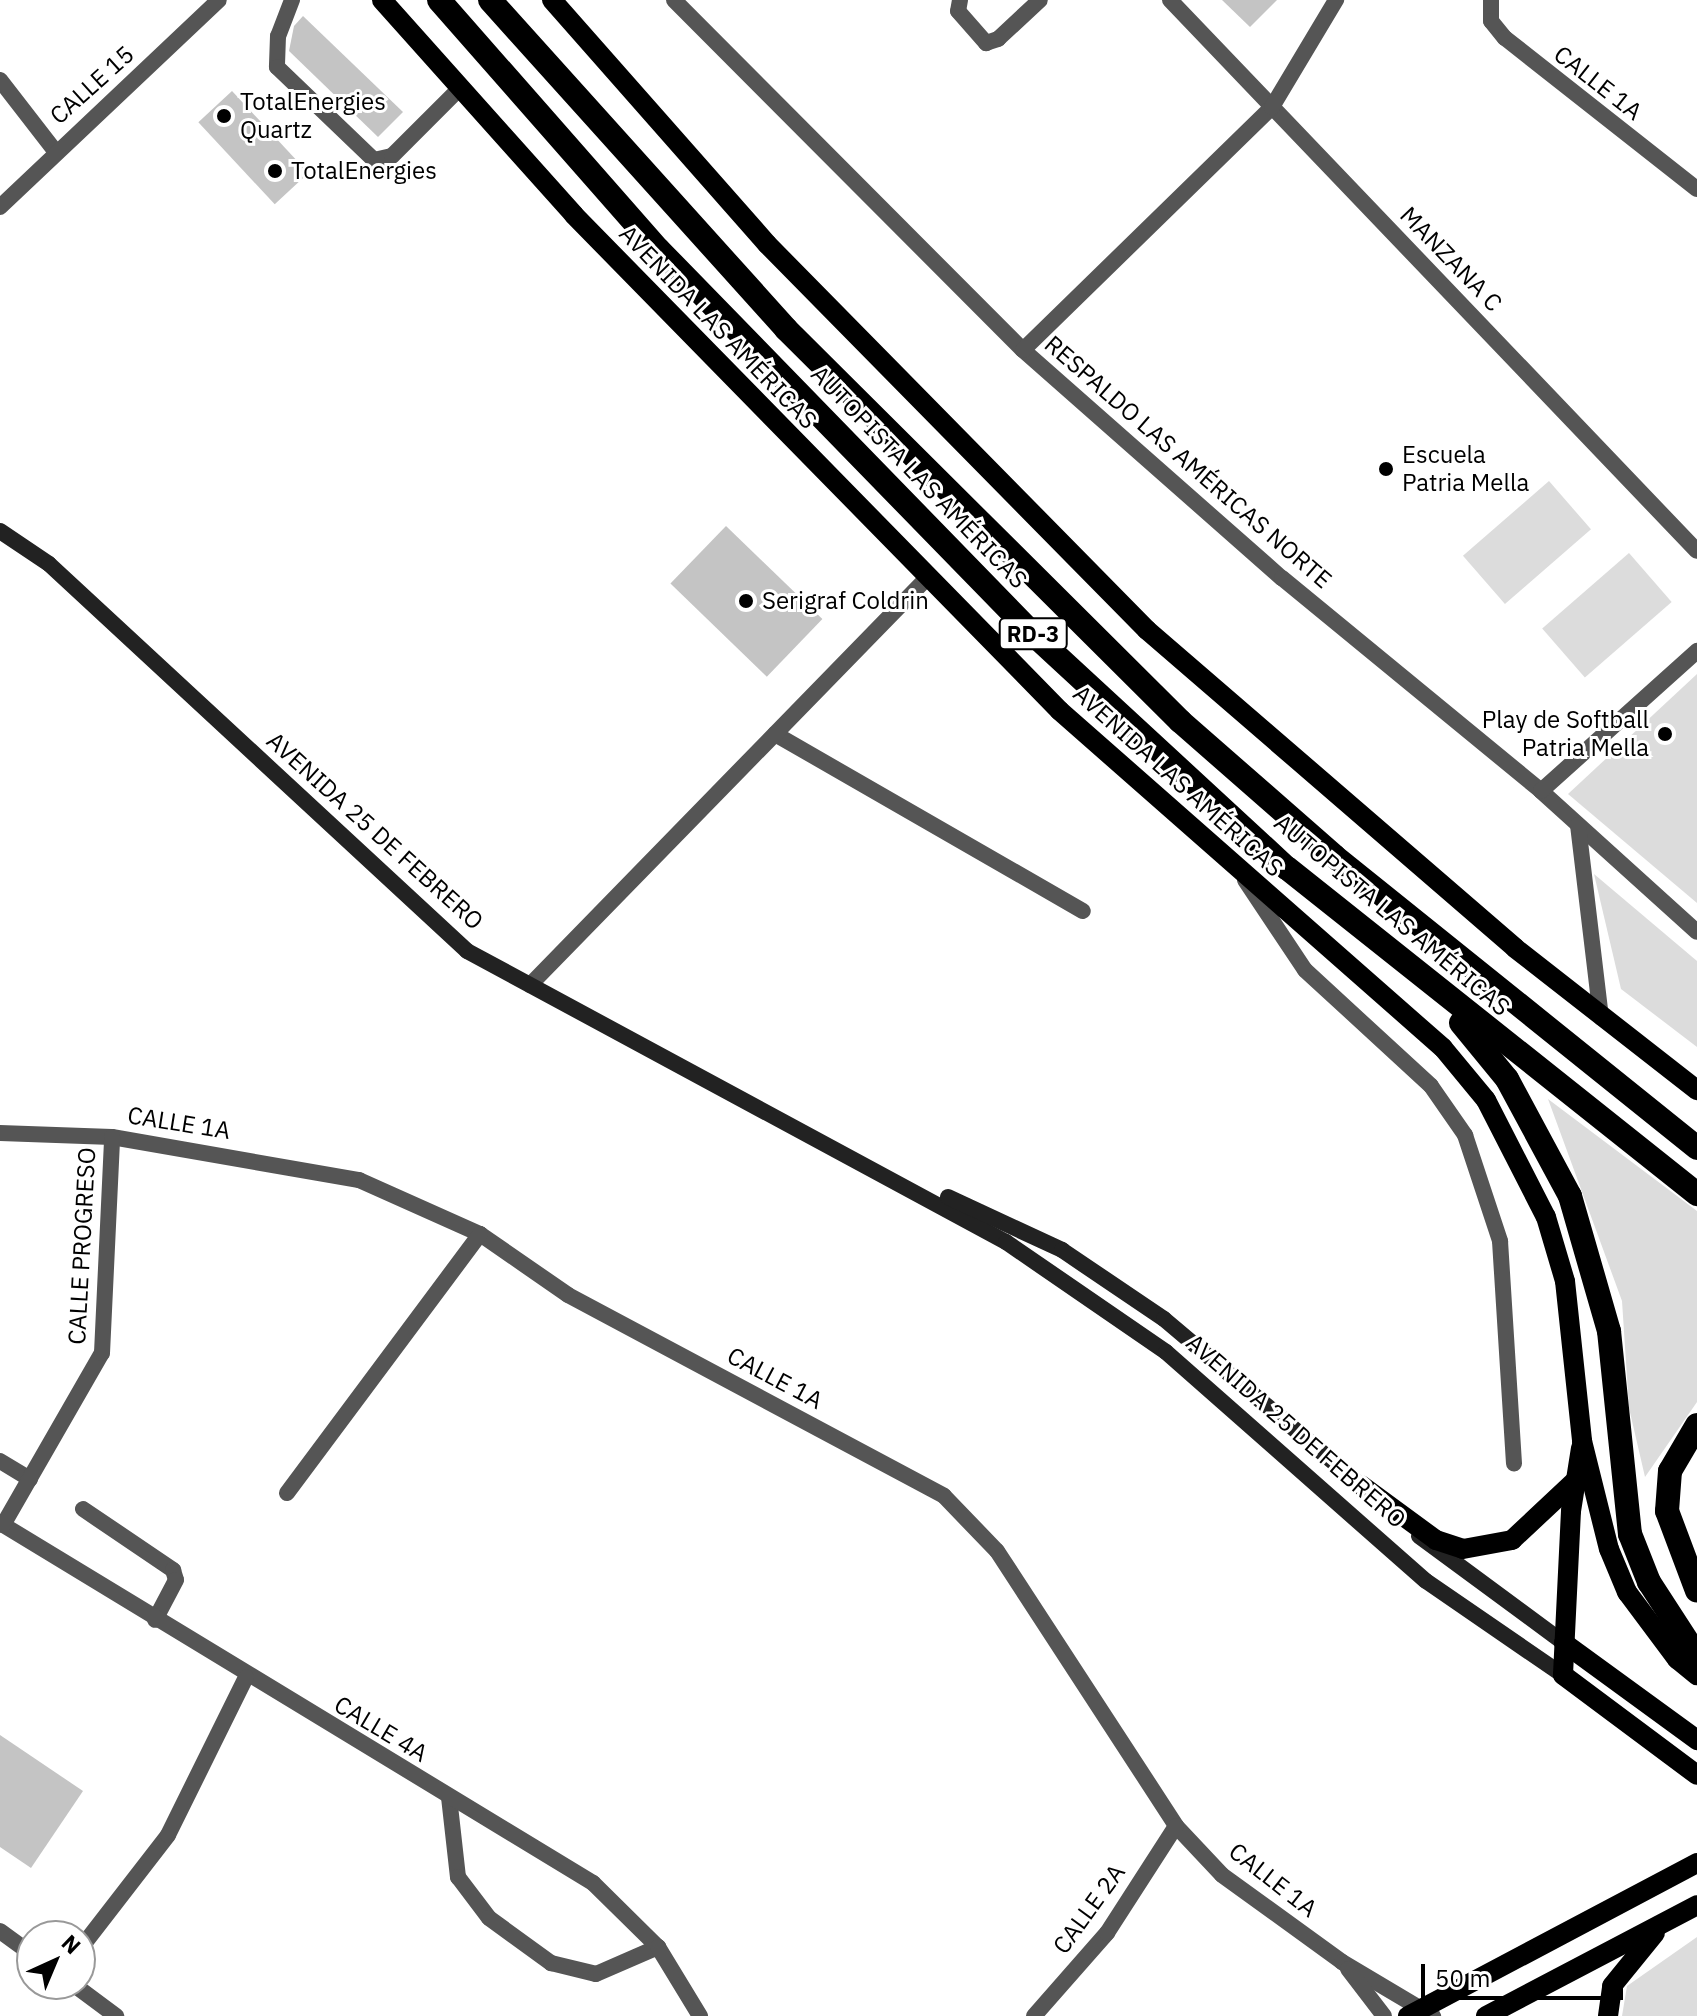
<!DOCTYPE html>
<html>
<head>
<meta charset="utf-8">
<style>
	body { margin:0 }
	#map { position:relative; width:1697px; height:2016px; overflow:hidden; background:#fff; font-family:"IBM Plex Sans",sans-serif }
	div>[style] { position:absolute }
	.green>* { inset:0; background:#dcdcdc; transform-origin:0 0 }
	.building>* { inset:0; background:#c4c4c4; transform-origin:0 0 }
	.service>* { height:16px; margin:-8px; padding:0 8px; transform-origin:8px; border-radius:8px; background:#555 }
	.minor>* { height:16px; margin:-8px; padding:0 8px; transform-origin:8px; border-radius:8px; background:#555 }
	.tertiary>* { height:16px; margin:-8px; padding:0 8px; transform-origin:8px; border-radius:8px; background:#555 }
	.secondary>* { height:16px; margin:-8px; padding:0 8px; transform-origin:8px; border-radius:8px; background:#222 }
	.primary>* { height:20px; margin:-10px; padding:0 10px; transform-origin:10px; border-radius:10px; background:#000 }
	.motorway>* { height:24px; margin:-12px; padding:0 12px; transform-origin:12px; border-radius:12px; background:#000 }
	.dots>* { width:22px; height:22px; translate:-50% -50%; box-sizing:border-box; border:4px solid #fff; border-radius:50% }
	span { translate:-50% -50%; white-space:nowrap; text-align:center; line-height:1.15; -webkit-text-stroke:6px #fff; paint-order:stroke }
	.shield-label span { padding:2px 6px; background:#fff; border:2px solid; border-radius:6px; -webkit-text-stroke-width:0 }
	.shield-label { font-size:22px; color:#000; font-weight:700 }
	.street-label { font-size:24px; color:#000 }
	.poi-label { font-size:24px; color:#000 }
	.left { translate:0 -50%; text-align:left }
	.right { translate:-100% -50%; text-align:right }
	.north { position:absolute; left:16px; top:1920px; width:80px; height:80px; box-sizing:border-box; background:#fff; border:2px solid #999; border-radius:50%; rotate:44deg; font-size:22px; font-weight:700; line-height:32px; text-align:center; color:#000 }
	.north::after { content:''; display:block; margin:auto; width:28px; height:36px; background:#000; clip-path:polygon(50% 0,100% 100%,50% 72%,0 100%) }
	.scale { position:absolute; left:1421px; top:1964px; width:202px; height:36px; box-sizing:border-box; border:4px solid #000; border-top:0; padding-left:10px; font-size:24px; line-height:28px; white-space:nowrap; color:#000; -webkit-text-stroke:6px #fff; paint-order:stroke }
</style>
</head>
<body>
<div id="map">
	<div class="green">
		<i style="left:1549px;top:481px;width:64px;height:114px;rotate:49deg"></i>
		<i style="left:1629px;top:553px;width:65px;height:115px;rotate:49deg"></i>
		<i style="clip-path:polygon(1697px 674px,1697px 903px,1568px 794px)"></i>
		<i style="clip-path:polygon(1594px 874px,1697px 961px,1697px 1047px,1621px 989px)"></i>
		<i style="clip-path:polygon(1548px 1099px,1697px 1211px,1697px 1402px,1645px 1477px,1629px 1408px,1622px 1301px)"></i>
		<i style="clip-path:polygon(1697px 1937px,1697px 2016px,1622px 2016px,1627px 1986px)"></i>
	</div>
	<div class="building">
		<i style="clip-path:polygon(1222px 0,1277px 0,1250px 27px)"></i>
		<i style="clip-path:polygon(303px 16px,403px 112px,378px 137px,289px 51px,294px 26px)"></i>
		<i style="left:232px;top:91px;width:112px;height:46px;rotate:47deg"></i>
		<i style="left:726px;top:526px;width:134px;height:80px;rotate:44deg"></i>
		<i style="clip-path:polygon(0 1735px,83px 1791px,31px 1868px,0 1847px)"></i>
	</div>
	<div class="service">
		<i style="left:292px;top:0;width:39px;rotate:111deg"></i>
		<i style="left:278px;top:36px;width:31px;rotate:92deg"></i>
		<i style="left:277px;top:67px;width:134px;rotate:43.8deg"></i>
		<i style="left:374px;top:160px;width:18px;rotate:-13deg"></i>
		<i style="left:392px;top:156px;width:96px;rotate:-45deg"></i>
		<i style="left:960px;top:0;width:11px;rotate:100deg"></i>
		<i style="left:958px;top:11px;width:43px;rotate:48.8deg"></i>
		<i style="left:986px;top:43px;width:13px;rotate:-18deg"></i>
		<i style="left:998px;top:39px;width:57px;rotate:-42.9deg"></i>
		<i style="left:775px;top:734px;width:355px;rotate:29.9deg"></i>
		<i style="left:530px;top:985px;width:569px;rotate:-45.71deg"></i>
		<i style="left:0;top:1461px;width:35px;rotate:31deg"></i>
		<i style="left:83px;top:1509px;width:109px;rotate:34.1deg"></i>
		<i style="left:173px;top:1570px;width:10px;rotate:73deg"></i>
		<i style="left:176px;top:1580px;width:45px;rotate:117.7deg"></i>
		<i style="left:449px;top:1797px;width:81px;rotate:83.6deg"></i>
		<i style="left:458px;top:1877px;width:51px;rotate:52.9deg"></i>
		<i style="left:489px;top:1918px;width:77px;rotate:36deg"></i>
		<i style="left:551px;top:1963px;width:46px;rotate:13.7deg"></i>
		<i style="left:596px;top:1974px;width:68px;rotate:-23.5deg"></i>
	</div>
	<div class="minor">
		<i style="left:674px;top:0;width:494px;rotate:45.1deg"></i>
		<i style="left:1023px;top:350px;width:345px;rotate:41.4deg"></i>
		<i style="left:1282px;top:578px;width:335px;rotate:39.4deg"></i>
		<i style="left:1541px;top:791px;width:210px;rotate:42.1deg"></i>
		<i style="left:1170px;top:0;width:762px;rotate:46.28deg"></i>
		<i style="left:1491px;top:0;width:21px;rotate:90deg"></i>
		<i style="left:1491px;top:21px;width:22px;rotate:51deg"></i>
		<i style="left:1505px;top:38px;width:244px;rotate:38.2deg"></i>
		<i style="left:0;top:80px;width:90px;rotate:52.2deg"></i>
		<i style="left:0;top:207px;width:301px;rotate:-43.4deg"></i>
		<i style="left:1023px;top:350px;width:348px;rotate:-44.3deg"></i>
		<i style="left:1272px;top:107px;width:125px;rotate:-59.1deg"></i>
		<i style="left:1541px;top:791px;width:210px;rotate:-41.9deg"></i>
		<i style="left:1578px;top:825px;width:194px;rotate:83.2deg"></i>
		<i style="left:1245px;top:880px;width:108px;rotate:56.3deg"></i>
		<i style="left:1305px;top:970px;width:171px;rotate:42.6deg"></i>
		<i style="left:1431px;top:1086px;width:60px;rotate:55.2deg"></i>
		<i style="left:1465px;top:1135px;width:112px;rotate:71.7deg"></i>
		<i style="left:1500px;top:1241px;width:223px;rotate:86.4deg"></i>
		<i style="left:0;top:1133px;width:112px;rotate:2deg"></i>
		<i style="left:112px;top:1137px;width:251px;rotate:9.9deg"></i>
		<i style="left:359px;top:1180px;width:133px;rotate:24.1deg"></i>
		<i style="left:480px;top:1234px;width:107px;rotate:34.7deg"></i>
		<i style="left:568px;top:1295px;width:426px;rotate:28.1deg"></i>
		<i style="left:944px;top:1496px;width:76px;rotate:46.1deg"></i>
		<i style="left:997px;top:1551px;width:328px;rotate:56.9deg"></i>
		<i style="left:1176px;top:1826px;width:67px;rotate:46.8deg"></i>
		<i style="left:1222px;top:1875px;width:148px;rotate:35.9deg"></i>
		<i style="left:1342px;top:1962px;width:106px;rotate:30.7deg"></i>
		<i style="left:287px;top:1493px;width:323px;rotate:-53.3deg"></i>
		<i style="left:0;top:1523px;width:694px;rotate:31.26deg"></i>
		<i style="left:593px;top:1883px;width:91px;rotate:44.6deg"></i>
		<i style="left:658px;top:1947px;width:81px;rotate:58.7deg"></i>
		<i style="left:3px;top:1525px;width:198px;rotate:-60.1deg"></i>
		<i style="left:102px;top:1353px;width:216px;rotate:-87.3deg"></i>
		<i style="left:80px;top:1949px;width:144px;rotate:-52.3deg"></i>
		<i style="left:168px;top:1835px;width:176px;rotate:-63.7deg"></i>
		<i style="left:1348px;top:1969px;width:59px;rotate:52.5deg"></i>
		<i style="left:1034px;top:2016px;width:111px;rotate:-48.7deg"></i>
		<i style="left:1107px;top:1933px;width:127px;rotate:-57.2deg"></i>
	</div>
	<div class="tertiary">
		<i style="left:0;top:1931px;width:39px;rotate:36deg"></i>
		<i style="left:73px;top:1984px;width:54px;rotate:36.7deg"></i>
	</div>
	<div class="secondary">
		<i style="left:0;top:531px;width:59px;rotate:34deg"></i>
		<i style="left:49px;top:564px;width:570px;rotate:42.79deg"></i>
		<i style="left:467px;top:951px;width:613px;rotate:28.36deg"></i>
		<i style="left:1006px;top:1242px;width:194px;rotate:34.5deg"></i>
		<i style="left:1166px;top:1352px;width:346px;rotate:41.4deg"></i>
		<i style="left:1426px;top:1581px;width:166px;rotate:34.5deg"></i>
		<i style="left:948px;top:1197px;width:126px;rotate:24.9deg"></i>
		<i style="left:1062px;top:1250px;width:123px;rotate:34.1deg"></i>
		<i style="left:1164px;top:1319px;width:268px;rotate:40.2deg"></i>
		<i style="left:1419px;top:1536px;width:180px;rotate:36.4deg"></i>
	</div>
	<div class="primary">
		<i style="left:382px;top:0;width:288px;rotate:48.2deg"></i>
		<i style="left:574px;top:215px;width:694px;rotate:45.58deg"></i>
		<i style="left:1060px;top:711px;width:510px;rotate:41.34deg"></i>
		<i style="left:1443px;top:1048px;width:67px;rotate:50.4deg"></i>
		<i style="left:1486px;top:1100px;width:131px;rotate:62.9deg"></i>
		<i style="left:1546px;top:1217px;width:67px;rotate:73.5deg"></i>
		<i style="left:1565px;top:1281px;width:161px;rotate:83.9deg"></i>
		<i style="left:1582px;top:1441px;width:111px;rotate:76deg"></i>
		<i style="left:1609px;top:1549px;width:47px;rotate:67.3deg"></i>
		<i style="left:1627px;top:1592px;width:84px;rotate:53.3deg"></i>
		<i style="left:1677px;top:1659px;width:26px;rotate:39deg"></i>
		<i style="left:552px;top:0;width:325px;rotate:48.6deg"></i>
		<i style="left:767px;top:244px;width:542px;rotate:45.45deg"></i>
		<i style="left:1147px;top:630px;width:486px;rotate:40.8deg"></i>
		<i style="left:1515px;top:948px;width:231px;rotate:38deg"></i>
		<i style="left:1581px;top:1448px;width:64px;rotate:99deg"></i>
		<i style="left:1571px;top:1511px;width:164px;rotate:92.8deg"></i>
		<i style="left:1563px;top:1675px;width:167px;rotate:36.7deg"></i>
		<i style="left:1361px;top:1485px;width:93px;rotate:36.3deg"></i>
		<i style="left:1436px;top:1540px;width:28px;rotate:18deg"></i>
		<i style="left:1463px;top:1549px;width:50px;rotate:-10.4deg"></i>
		<i style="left:1512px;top:1540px;width:85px;rotate:-43.1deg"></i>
		<i style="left:1564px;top:1643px;width:165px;rotate:36.1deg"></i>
		<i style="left:1408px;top:2016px;width:327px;rotate:-27.9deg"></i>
		<i style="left:1486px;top:2016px;width:238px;rotate:-27.7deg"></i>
		<i style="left:1608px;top:2016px;width:30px;rotate:-82deg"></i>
		<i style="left:1612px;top:1986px;width:68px;rotate:-50.9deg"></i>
	</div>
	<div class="motorway">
		<i style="left:439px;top:0;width:333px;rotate:48.7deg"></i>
		<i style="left:659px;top:250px;width:536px;rotate:45.76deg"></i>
		<i style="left:1033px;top:634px;width:345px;rotate:42.7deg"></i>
		<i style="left:1287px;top:868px;width:524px;rotate:38.49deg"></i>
		<i style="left:490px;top:0;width:443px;rotate:48deg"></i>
		<i style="left:786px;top:329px;width:556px;rotate:44.85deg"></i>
		<i style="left:1180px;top:721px;width:205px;rotate:41.2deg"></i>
		<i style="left:1334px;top:856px;width:466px;rotate:38.8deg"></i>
		<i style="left:1461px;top:1023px;width:72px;rotate:50.6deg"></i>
		<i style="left:1507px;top:1079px;width:133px;rotate:61.7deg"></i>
		<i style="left:1570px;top:1196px;width:141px;rotate:73.9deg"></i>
		<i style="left:1609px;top:1331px;width:204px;rotate:84.1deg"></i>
		<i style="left:1630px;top:1534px;width:52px;rotate:68.4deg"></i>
		<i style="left:1649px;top:1582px;width:88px;rotate:57deg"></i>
		<i style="left:1697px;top:1425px;width:53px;rotate:120.4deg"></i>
		<i style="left:1670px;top:1471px;width:40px;rotate:94.3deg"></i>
		<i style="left:1667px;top:1511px;width:85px;rotate:69.4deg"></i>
	</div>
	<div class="dots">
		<i style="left:224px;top:116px;background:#000"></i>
		<i style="left:275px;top:171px;background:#000"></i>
		<i style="left:1386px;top:469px;background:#000"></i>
		<i style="left:746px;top:601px;background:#000"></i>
		<i style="left:1665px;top:734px;background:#000"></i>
	</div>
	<div class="shield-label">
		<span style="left:1033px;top:634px">RD-3</span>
	</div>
	<div class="street-label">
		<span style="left:1598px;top:83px;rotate:38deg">CALLE 1A</span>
		<span style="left:92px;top:85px;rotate:-42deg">CALLE 15</span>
		<span style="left:1451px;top:259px;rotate:46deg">MANZANA C</span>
		<span style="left:718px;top:327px;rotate:46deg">AVENIDA LAS AMÉRICAS</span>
		<span style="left:1188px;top:462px;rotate:41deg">RESPALDO LAS AMÉRICAS NORTE</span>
		<span style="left:919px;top:477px;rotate:46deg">AUTOPISTA LAS AMÉRICAS</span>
		<span style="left:1178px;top:781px;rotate:42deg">AVENIDA LAS AMÉRICAS</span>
		<span style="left:375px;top:831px;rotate:42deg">AVENIDA 25 DE FEBRERO</span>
		<span style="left:1392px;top:915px;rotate:40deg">AUTOPISTA LAS AMÉRICAS</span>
		<span style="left:179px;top:1123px;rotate:9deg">CALLE 1A</span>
		<span style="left:82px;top:1246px;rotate:-87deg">CALLE PROGRESO</span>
		<span style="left:775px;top:1378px;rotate:28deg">CALLE 1A</span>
		<span style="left:1296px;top:1431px;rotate:41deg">AVENIDA 25 DE FEBRERO</span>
		<span style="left:381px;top:1729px;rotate:31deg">CALLE 4A</span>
		<span style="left:1273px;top:1880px;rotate:38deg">CALLE 1A</span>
		<span style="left:1089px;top:1909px;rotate:-54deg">CALLE 2A</span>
	</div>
	<div class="poi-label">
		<span class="left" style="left:240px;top:116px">TotalEnergies<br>Quartz</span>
		<span class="left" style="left:291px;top:171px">TotalEnergies</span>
		<span class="left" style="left:1402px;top:469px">Escuela<br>Patria Mella</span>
		<span class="left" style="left:762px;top:601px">Serigraf Coldrin</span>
		<span class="right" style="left:1649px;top:734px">Play de Softball<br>Patria Mella</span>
	</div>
	<div class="north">N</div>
	<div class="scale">50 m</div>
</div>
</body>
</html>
